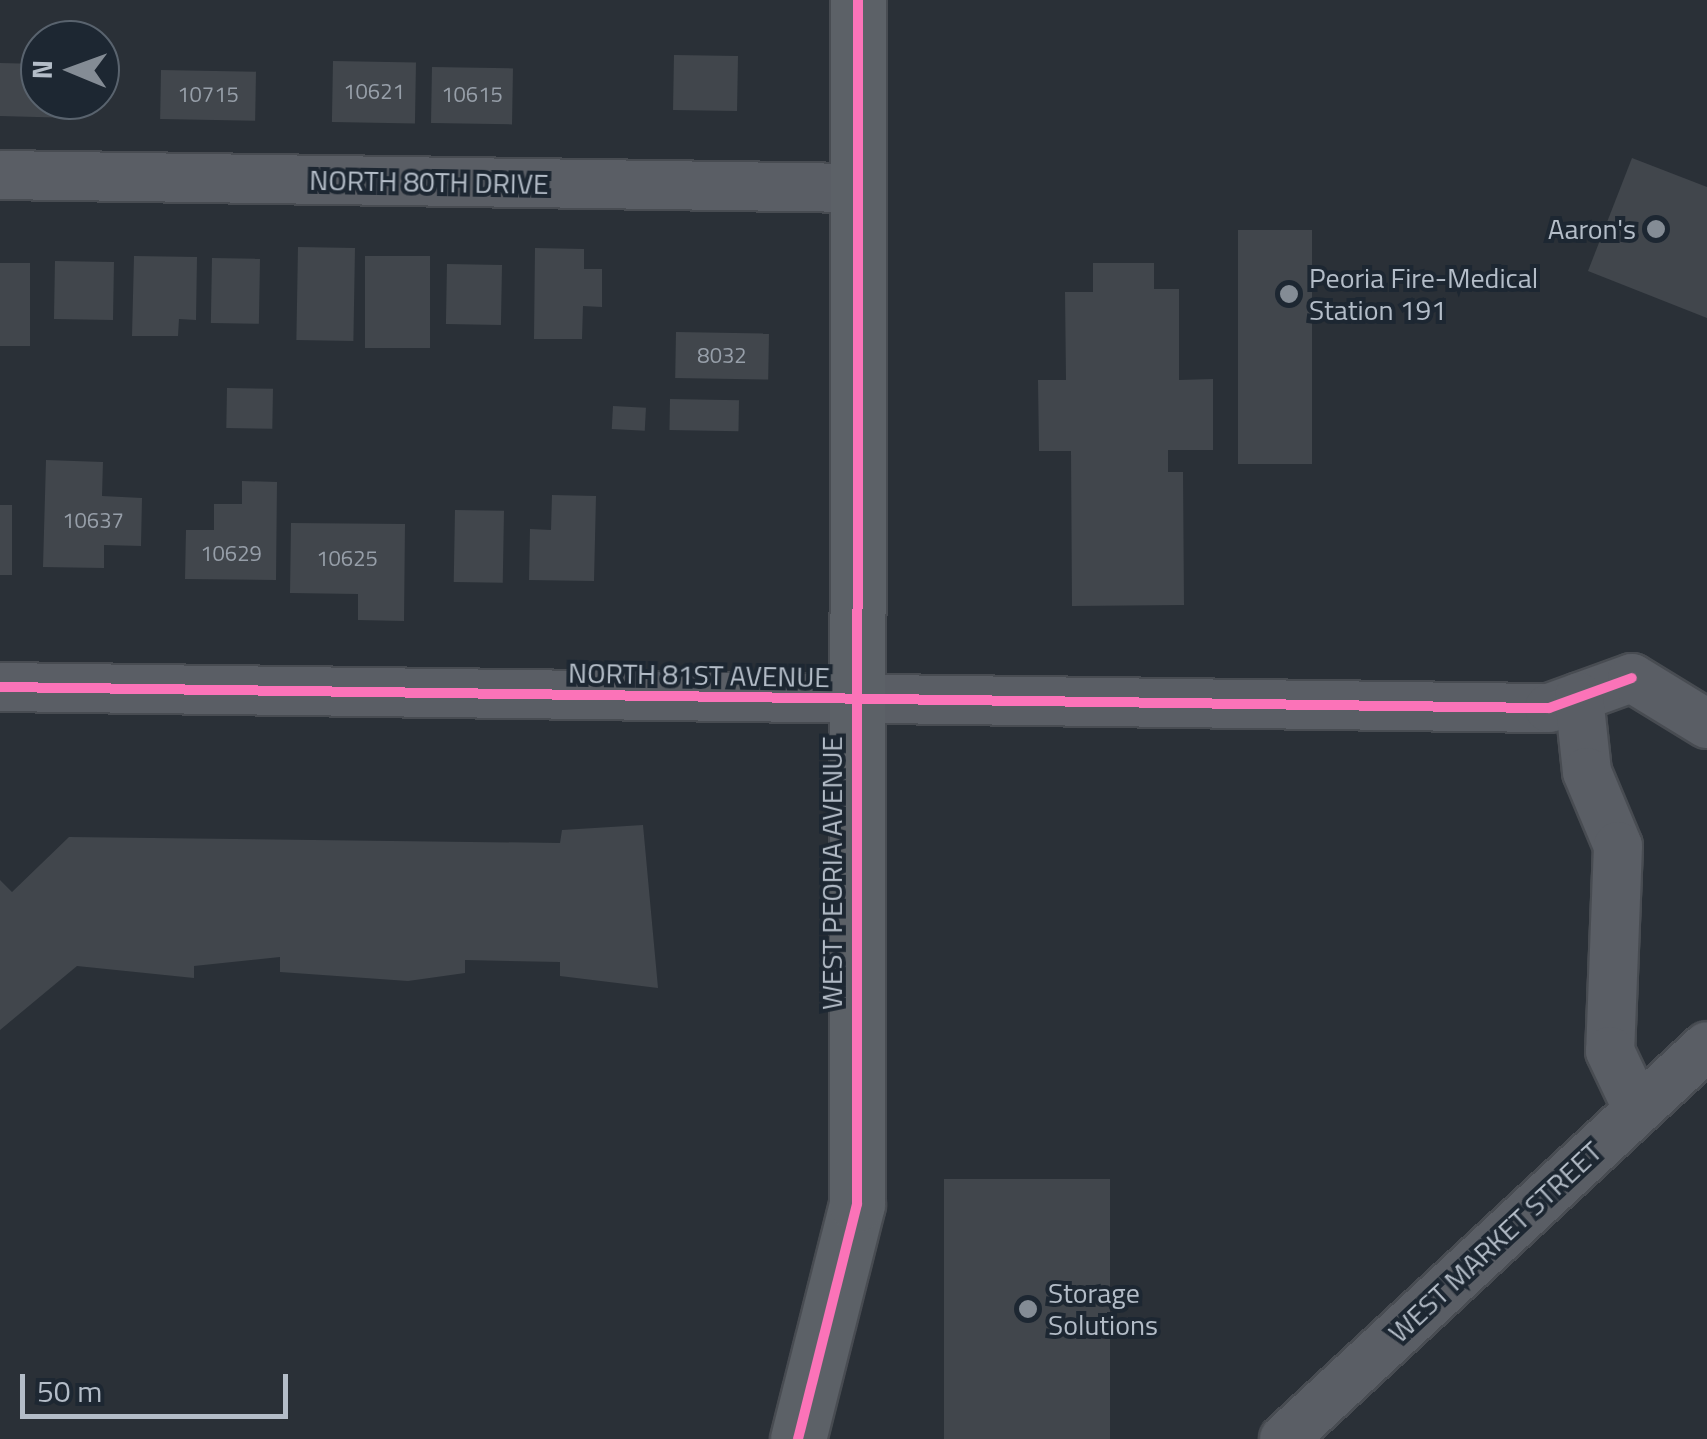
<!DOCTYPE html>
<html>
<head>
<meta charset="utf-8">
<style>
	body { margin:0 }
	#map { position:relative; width:1707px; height:1439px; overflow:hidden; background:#2a3037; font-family:"Titillium Web",sans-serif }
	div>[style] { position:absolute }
	.building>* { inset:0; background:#41464c; transform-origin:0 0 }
	.roads { filter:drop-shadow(2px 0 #484c52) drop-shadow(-2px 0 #484c52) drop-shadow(0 2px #484c52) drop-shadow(0 -2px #484c52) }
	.minor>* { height:48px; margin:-24px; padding:0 24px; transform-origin:24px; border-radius:24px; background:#5a5e65 }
	.major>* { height:55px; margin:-27.5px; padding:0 27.5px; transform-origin:27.5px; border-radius:27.5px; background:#5c6167 }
	.cycleway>* { height:10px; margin:-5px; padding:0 5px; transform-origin:5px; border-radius:5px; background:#fb73b8 }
	.dots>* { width:28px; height:28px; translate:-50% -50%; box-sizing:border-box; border:5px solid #1d2732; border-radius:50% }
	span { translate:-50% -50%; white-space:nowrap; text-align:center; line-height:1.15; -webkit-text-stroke:8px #1d2732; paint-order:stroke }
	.number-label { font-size:22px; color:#979fa9 }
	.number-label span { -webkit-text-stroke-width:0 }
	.street-label { font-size:28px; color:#b4bdc8 }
	.poi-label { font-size:28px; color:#b4bdc8 }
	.right { translate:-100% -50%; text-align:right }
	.left { translate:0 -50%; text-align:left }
	.north { position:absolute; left:20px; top:20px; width:100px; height:100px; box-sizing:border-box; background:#1d2732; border:2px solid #59636e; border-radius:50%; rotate:271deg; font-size:28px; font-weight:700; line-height:40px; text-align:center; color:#b4bdc8 }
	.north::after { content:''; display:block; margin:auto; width:35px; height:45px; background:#848c95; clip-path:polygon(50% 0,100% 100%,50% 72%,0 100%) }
	.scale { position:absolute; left:20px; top:1374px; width:268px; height:45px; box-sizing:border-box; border:5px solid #b4bdc8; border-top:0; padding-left:12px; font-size:30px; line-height:35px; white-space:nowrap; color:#b4bdc8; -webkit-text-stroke:8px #1d2732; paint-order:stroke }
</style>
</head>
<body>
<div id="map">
	<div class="building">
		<i style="left:674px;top:55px;width:64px;height:55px;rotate:1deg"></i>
		<i style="left:333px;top:61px;width:83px;height:61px;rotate:1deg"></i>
		<i style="clip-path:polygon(0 63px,40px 64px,40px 100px,74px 100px,74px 118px,0 116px)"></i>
		<i style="left:432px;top:67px;width:81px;height:56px;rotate:1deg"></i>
		<i style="left:161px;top:70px;width:95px;height:49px;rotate:1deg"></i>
		<i style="clip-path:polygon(1632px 158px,1707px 187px,1707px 318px,1588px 271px)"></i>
		<i style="left:1312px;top:230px;width:234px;height:74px;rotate:90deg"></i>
		<i style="left:298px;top:247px;width:57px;height:93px;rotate:1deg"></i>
		<i style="clip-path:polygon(535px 248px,584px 249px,584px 269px,602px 269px,602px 307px,583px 306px,582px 339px,534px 339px)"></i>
		<i style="clip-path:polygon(134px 256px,197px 257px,196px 320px,179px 319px,178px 336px,132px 336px)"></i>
		<i style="left:365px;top:256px;width:65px;height:92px"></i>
		<i style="left:212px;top:258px;width:48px;height:65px;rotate:1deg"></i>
		<i style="left:55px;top:261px;width:59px;height:58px;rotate:1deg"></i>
		<i style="left:0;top:263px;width:30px;height:83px"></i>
		<i style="clip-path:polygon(1093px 263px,1154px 263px,1154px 289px,1179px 289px,1179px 380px,1213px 379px,1213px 450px,1168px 450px,1168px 472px,1183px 472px,1184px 605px,1072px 606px,1071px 451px,1039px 451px,1038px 380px,1066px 380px,1065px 292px,1093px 292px)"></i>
		<i style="left:447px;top:264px;width:55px;height:60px;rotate:1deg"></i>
		<i style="left:676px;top:332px;width:93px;height:46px;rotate:1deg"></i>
		<i style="left:227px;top:388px;width:46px;height:40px;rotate:1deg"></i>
		<i style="left:670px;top:399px;width:69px;height:31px;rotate:1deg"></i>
		<i style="left:613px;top:406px;width:33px;height:23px;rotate:3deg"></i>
		<i style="clip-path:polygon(46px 460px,103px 462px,102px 496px,142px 498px,141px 546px,104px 545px,104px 568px,43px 567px)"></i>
		<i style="clip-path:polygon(242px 481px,277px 482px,276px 580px,185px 579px,186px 530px,214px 530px,214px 504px,242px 504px)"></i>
		<i style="clip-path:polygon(552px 495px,596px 496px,594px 581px,529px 580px,530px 529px,551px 530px)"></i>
		<i style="left:0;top:505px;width:12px;height:70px"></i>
		<i style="left:455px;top:510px;width:49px;height:72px;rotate:1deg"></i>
		<i style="clip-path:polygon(291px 523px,405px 524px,404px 621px,358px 620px,358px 594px,290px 593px)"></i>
		<i style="clip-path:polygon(643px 825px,658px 988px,560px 976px,560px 962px,465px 960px,465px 973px,408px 981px,280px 972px,280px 957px,194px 966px,194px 978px,77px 966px,0 1030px,0 880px,12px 892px,69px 837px,560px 843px,562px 830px)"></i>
		<i style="left:1110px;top:1179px;width:260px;height:166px;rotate:90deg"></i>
	</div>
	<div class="roads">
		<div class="minor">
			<i style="left:0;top:175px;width:857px;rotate:0.87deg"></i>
			<i style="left:0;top:687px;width:1549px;rotate:0.78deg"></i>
			<i style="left:1549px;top:708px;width:88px;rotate:-19.9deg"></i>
			<i style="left:1632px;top:678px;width:88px;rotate:31.5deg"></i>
			<i style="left:1579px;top:697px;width:75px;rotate:83.9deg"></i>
			<i style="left:1587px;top:772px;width:80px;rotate:67.3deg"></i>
			<i style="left:1618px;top:846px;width:205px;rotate:92.2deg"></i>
			<i style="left:1610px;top:1051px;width:65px;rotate:64.6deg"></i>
			<i style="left:1284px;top:1439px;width:577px;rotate:-42.89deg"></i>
		</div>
		<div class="major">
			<i style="left:798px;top:1439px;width:242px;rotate:-75.9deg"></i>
			<i style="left:857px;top:1204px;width:1204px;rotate:-89.95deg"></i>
		</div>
	</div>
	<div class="cycleway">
		<i style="left:0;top:687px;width:1549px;rotate:0.78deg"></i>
		<i style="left:1549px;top:708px;width:88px;rotate:-19.9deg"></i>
		<i style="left:798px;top:1439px;width:242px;rotate:-75.9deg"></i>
		<i style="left:857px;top:1204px;width:1204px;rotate:-89.95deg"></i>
	</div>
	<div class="dots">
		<i style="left:1656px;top:229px;background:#848c95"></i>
		<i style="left:1289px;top:294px;background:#848c95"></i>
		<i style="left:1028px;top:1309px;background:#848c95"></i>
	</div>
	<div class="number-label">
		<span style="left:374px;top:92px">10621</span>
		<span style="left:208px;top:95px">10715</span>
		<span style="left:472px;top:95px">10615</span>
		<span style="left:722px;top:356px">8032</span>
		<span style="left:93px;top:521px">10637</span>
		<span style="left:231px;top:554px">10629</span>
		<span style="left:347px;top:559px">10625</span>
	</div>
	<div class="street-label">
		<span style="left:429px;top:182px;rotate:1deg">NORTH 80TH DRIVE</span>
		<span style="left:699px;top:675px;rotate:1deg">NORTH 81ST AVENUE</span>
		<span style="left:832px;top:873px;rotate:-90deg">WEST PEORIA AVENUE</span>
		<span style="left:1495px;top:1242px;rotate:-43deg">WEST MARKET STREET</span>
	</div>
	<div class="poi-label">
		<span class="right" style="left:1636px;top:229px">Aaron's</span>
		<span class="left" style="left:1309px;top:294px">Peoria Fire-Medical<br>Station 191</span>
		<span class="left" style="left:1048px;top:1309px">Storage<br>Solutions</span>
	</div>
	<div class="north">N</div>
	<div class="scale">50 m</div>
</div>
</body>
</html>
